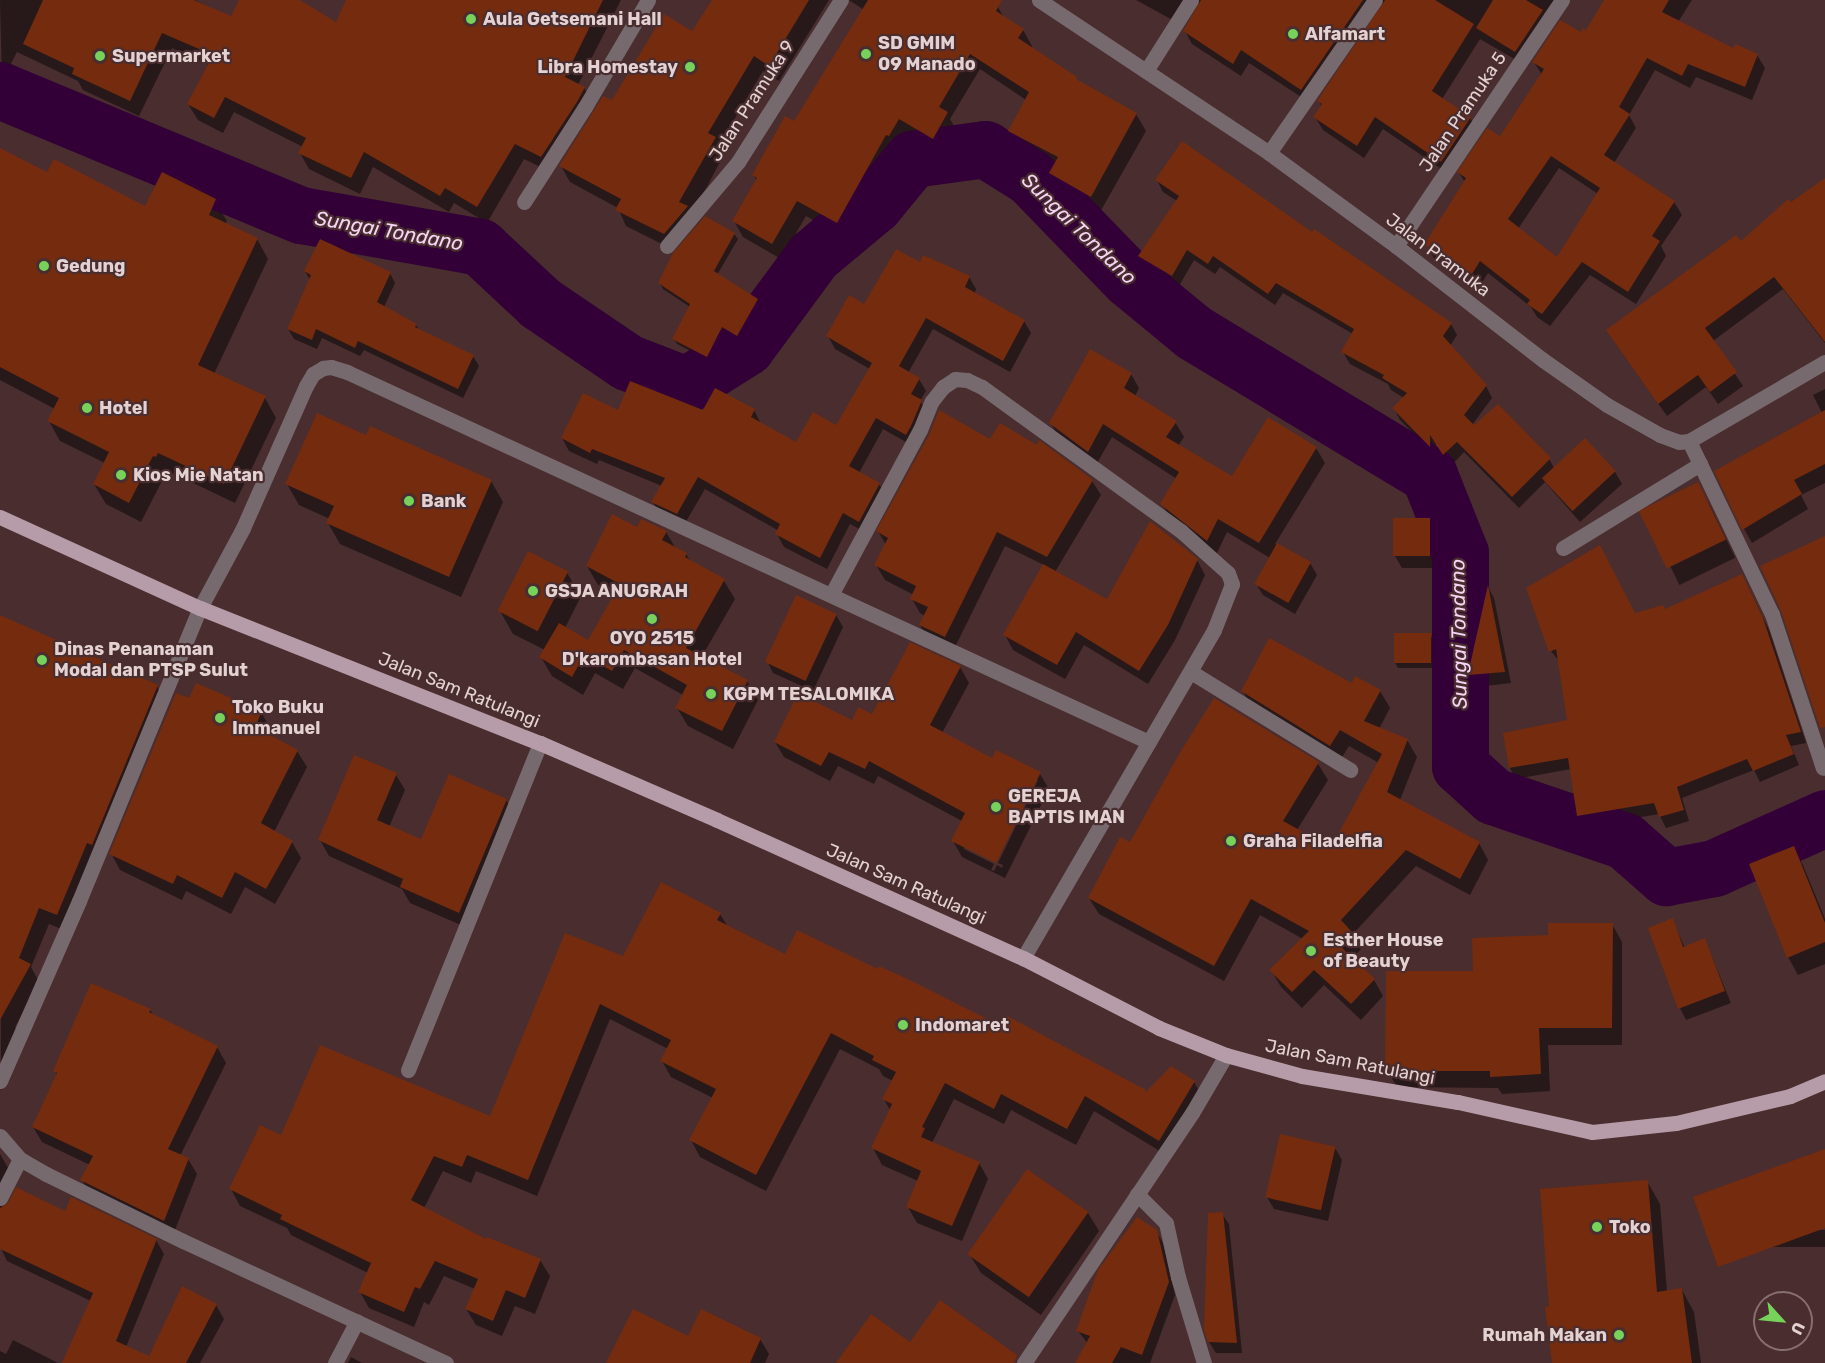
<!DOCTYPE html>
<html>
<head>
<meta charset="utf-8">
<style>
	body { margin:0 }
	#map { position:relative; width:1825px; height:1363px; overflow:hidden; background:#492d2f; font-family:Rubik,sans-serif }
	div>[style] { position:absolute }
	.shadow>* { inset:0; background:#0007; transform-origin:0 0 }
	.river>* { height:57px; margin:-28.5px; padding:0 28.5px; transform-origin:28.5px; border-radius:28.5px; background:#320037 }
	.building>* { inset:0; background:#752b0e; transform-origin:0 0 }
	.minor>* { height:15px; margin:-7.5px; padding:0 7.5px; transform-origin:7.5px; border-radius:7.5px; background:#776a6f }
	.major>* { height:15px; margin:-7.5px; padding:0 7.5px; transform-origin:7.5px; border-radius:7.5px; background:#b69ca8 }
	.dots>* { width:16px; height:16px; translate:-50% -50%; box-sizing:border-box; border:3px solid #492d2f; border-radius:50% }
	span { translate:-50% -50%; white-space:nowrap; text-align:center; line-height:1.15; -webkit-text-stroke:4.5px #492d2f; paint-order:stroke }
	.poi-label { font-size:18px; color:#e4d2d3; font-weight:700 }
	.left { translate:0 -50%; text-align:left }
	.right { translate:-100% -50%; text-align:right }
	.street-label { font-size:18px; color:#e4d2d3 }
	.water-label { font-size:20px; color:#f5d5f6; font-style:italic }
	.north { position:absolute; left:1753px; top:1291px; width:60px; height:60px; box-sizing:border-box; background:#492d2f; border:2px solid #876f71; border-radius:50%; rotate:117deg; font-size:16px; font-weight:700; line-height:24px; text-align:center; color:#e4d2d3 }
	.north::after { content:''; display:block; margin:auto; width:21px; height:27px; background:#76d25a; clip-path:polygon(50% 0,100% 100%,50% 72%,0 100%) }
</style>
</head>
<body>
<div id="map">
	<div class="shadow">
		<i style="clip-path:polygon(0 0,195px 0,232px 18px,241px 0,297px 0,337px 24px,348px 0,621px 0,578px 85px,584px 88px,594px 104px,551px 172px,524px 159px,487px 223px,454px 203px,449px 212px,373px 167px,360px 194px,309px 169px,300px 153px,303px 147px,234px 112px,223px 133px,198px 120px,188px 104px,209px 65px,172px 48px,139px 116px,83px 90px,78px 81px,17px 52px,2px 81px)"></i>
		<i style="clip-path:polygon(713px 0,829px 0,779px 81px,763px 71px,719px 145px,724px 154px,674px 250px,626px 226px,618px 208px,570px 182px,561px 166px,613px 102px,693px 33px)"></i>
		<i style="clip-path:polygon(849px 0,986px 0,998px 7px,1004px 18px,1023px 30px,1032px 46px,1031px 49px,1078px 82px,1136px 114px,1146px 131px,1100px 212px,1060px 189px,1050px 173px,1055px 165px,1019px 147px,1010px 131px,1026px 100px,980px 69px,950px 119px,956px 129px,942px 155px,908px 134px,898px 151px,896px 150px,846px 239px,806px 216px,781px 259px,743px 237px,734px 221px,757px 181px,754px 175px,794px 123px,864px 10px)"></i>
		<i style="clip-path:polygon(1136px 0,1555px 0,1544px 14px,1550px 24px,1523px 64px,1480px 39px,1442px 99px,1470px 118px,1478px 131px,1449px 174px,1383px 129px,1364px 158px,1323px 130px,1315px 117px,1322px 107px,1319px 101px,1386px 4px,1379px 4px,1309px 102px,1249px 63px,1241px 76px,1192px 44px,1185px 31px,1201px 4px,1193px 4px,1180px 24px)"></i>
		<i style="clip-path:polygon(evenodd,1606px 0,1692px 0,1678px 22px,1734px 50px,1757px 55px,1765px 68px,1752px 100px,1696px 77px,1690px 88px,1655px 70px,1629px 115px,1636px 128px,1614px 163px,1674px 202px,1682px 215px,1661px 246px,1666px 256px,1636px 304px,1590px 275px,1550px 326px,1537px 317px,1531px 307px,1488px 273px,1480px 286px,1434px 258px,1426px 245px,1465px 182px,1459px 173px,1500px 138px,1542px 75px,1534px 62px,1587px 32px,1606px 0,1559px 168px,1598px 194px,1557px 259px,1518px 229px,1559px 168px)"></i>
		<i style="clip-path:polygon(0 150px,47px 174px,146px 208px,163px 174px,215px 201px,227px 221px,225px 224px,257px 239px,268px 259px,214px 374px,265px 398px,276px 418px,235px 503px,170px 472px,167px 476px,165px 475px,141px 522px,106px 504px,94px 484px,105px 463px,60px 441px,49px 421px,55px 409px,0 380px)"></i>
		<i style="clip-path:polygon(1157px 180px,1313px 234px,1451px 324px,1457px 335px,1450px 346px,1486px 386px,1492px 398px,1472px 425px,1549px 459px,1554px 468px,1585px 440px,1615px 472px,1622px 484px,1580px 522px,1545px 482px,1519px 508px,1464px 452px,1451px 466px,1436px 442px,1436px 456px,1400px 420px,1394px 409px,1404px 398px,1391px 390px,1388px 384px,1350px 364px,1343px 352px,1353px 334px,1283px 293px,1275px 305px,1220px 267px,1215px 274px,1194px 260px,1179px 286px,1146px 267px,1140px 256px,1177px 201px,1163px 192px)"></i>
		<i style="clip-path:polygon(1825px 198px,1825px 343px,1783px 289px,1713px 341px,1743px 386px,1718px 404px,1706px 387px,1667px 416px,1616px 344px,1790px 204px)"></i>
		<i style="clip-path:polygon(734px 234px,738px 239px,717px 275px,757px 300px,760px 305px,741px 341px,725px 332px,710px 361px,677px 344px,674px 339px,690px 307px,663px 289px,660px 283px)"></i>
		<i style="clip-path:polygon(921px 264px,969px 277px,976px 289px,975px 293px,1024px 321px,1031px 333px,1010px 372px,933px 329px,908px 373px,919px 379px,926px 391px,920px 401px,928px 414px,913px 446px,883px 429px,859px 473px,879px 484px,886px 496px,867px 533px,850px 524px,827px 569px,784px 547px,777px 534px,779px 531px,705px 489px,684px 525px,660px 514px,653px 502px,662px 486px,599px 460px,597px 464px,569px 451px,562px 438px,619px 412px,754px 410px,761px 424px,797px 444px,837px 427px,870px 369px,835px 349px,828px 336px)"></i>
		<i style="clip-path:polygon(305px 271px,390px 273px,395px 283px,384px 307px,416px 325px,420px 331px,473px 356px,479px 366px,463px 398px,364px 350px,360px 356px,322px 338px,317px 349px,294px 339px,288px 329px,310px 280px)"></i>
		<i style="clip-path:polygon(1131px 374px,1139px 388px,1135px 396px,1175px 422px,1184px 437px,1178px 446px,1232px 478px,1316px 448px,1325px 463px,1275px 544px,1310px 563px,1317px 575px,1295px 614px,1263px 595px,1256px 584px,1270px 558px,1227px 532px,1216px 555px,1171px 519px,1162px 504px,1177px 479px,1112px 437px,1096px 465px,1059px 438px,1051px 423px)"></i>
		<i style="clip-path:polygon(1825px 389px,1825px 483px,1801px 495px,1808px 509px,1752px 543px,1744px 529px,1822px 413px,1813px 395px)"></i>
		<i style="clip-path:polygon(366px 437px,491px 481px,503px 502px,461px 597px,340px 544px,328px 523px,330px 519px,299px 505px,287px 484px)"></i>
		<i style="clip-path:polygon(991px 441px,1092px 481px,1101px 495px,1055px 572px,1108px 601px,1197px 560px,1205px 575px,1175px 640px,1148px 684px,1084px 645px,1065px 679px,1013px 650px,1005px 635px,1044px 565px,1005px 546px,953px 651px,929px 640px,920px 625px,925px 616px,920px 613px,912px 599px,914px 595px,885px 580px,876px 565px,886px 545px,878px 531px)"></i>
		<i style="left:1708px;top:502px;width:62px;height:62px;rotate:64deg"></i>
		<i style="clip-path:polygon(1429px 519px,1436px 531px,1435px 568px,1402px 568px,1395px 556px,1395px 520px)"></i>
		<i style="clip-path:polygon(637px 529px,666px 532px,676px 549px,686px 554px,691px 562px,724px 581px,735px 599px,701px 658px,747px 681px,758px 700px,733px 749px,688px 726px,677px 708px,683px 695px,635px 668px,623px 689px,595px 673px,583px 695px,552px 676px,541px 657px,545px 650px,513px 634px,500px 611px,567px 573px,581px 596px,565px 628px,589px 642px,616px 594px,598px 585px,587px 566px)"></i>
		<i style="clip-path:polygon(1748px 587px,1769px 630px,1806px 743px,1791px 746px,1799px 765px,1760px 782px,1754px 770px,1682px 798px,1689px 821px,1666px 828px,1659px 814px,1585px 827px,1578px 816px,1571px 769px,1516px 779px,1510px 768px,1504px 734px,1569px 722px,1559px 661px,1551px 651px,1635px 615px,1665px 611px)"></i>
		<i style="clip-path:polygon(1489px 589px,1494px 598px,1511px 683px,1476px 687px,1470px 675px)"></i>
		<i style="clip-path:polygon(836px 615px,843px 627px,813px 691px,773px 673px,767px 661px)"></i>
		<i style="clip-path:polygon(1430px 634px,1433px 640px,1433px 668px,1398px 668px,1395px 663px)"></i>
		<i style="clip-path:polygon(0 642px,157px 686px,166px 703px,66px 931px,49px 924px,31px 967px,39px 982px,15px 1027px,23px 1041px,1px 1091px)"></i>
		<i style="clip-path:polygon(evenodd,960px 667px,969px 683px,942px 733px,992px 760px,1040px 774px,1049px 789px,1005px 878px,962px 857px,953px 841px,962px 821px,878px 776px,874px 784px,838px 766px,830px 781px,784px 757px,775px 742px,873px 716px,960px 667px,1035px 780px,1038px 780px,998px 863px,1003px 865px,1002px 868px,997px 865px,994px 871px,991px 870px,994px 864px,964px 849px,964px 846px,1035px 780px)"></i>
		<i style="clip-path:polygon(1352px 685px,1380px 691px,1390px 708px,1379px 729px,1407px 740px,1417px 757px,1400px 800px,1479px 843px,1488px 860px,1470px 895px,1416px 866px,1352px 935px,1361px 949px,1352px 959px,1374px 980px,1383px 996px,1361px 1020px,1324px 985px,1302px 1008px,1281px 987px,1271px 970px,1303px 939px,1260px 915px,1224px 981px,1099px 914px,1089px 898px,1131px 844px,1214px 700px,1318px 764px,1328px 780px,1297px 830px,1332px 849px,1379px 763px,1349px 746px,1339px 762px,1252px 708px,1243px 691px)"></i>
		<i style="clip-path:polygon(190px 700px,261px 712px,270px 728px,267px 735px,297px 751px,307px 767px,274px 832px,292px 842px,301px 858px,275px 904px,245px 887px,231px 914px,186px 891px,182px 900px,120px 870px,111px 853px)"></i>
		<i style="clip-path:polygon(396px 775px,405px 790px,389px 827px,421px 841px,506px 800px,515px 816px,468px 928px,410px 903px,402px 889px,329px 856px,320px 840px)"></i>
		<i style="clip-path:polygon(1793px 847px,1803px 865px,1825px 919px,1825px 964px,1798px 975px,1788px 957px)"></i>
		<i style="clip-path:polygon(720px 914px,728px 927px,786px 956px,1002px 1028px,1146px 1093px,1194px 1082px,1203px 1098px,1168px 1156px,1094px 1111px,1076px 1145px,1011px 1110px,1004px 1124px,954px 1099px,932px 1143px,979px 1163px,988px 1179px,962px 1241px,917px 1223px,908px 1207px,918px 1181px,882px 1165px,873px 1148px,890px 1110px,884px 1099px,893px 1081px,883px 1076px,879px 1069px,840px 1049px,766px 1191px,700px 1157px,691px 1140px,713px 1098px,671px 1077px,662px 1061px,668px 1049px,610px 1019px,537px 1196px,476px 1171px,471px 1183px,443px 1171px,424px 1208px,487px 1241px,540px 1260px,550px 1276px,535px 1314px,515px 1306px,502px 1336px,476px 1325px,466px 1309px,475px 1289px,444px 1276px,429px 1305px,424px 1302px,414px 1327px,369px 1308px,360px 1292px,368px 1273px,291px 1235px,287px 1228px,240px 1206px,231px 1189px,282px 1137px,491px 1118px,624px 958px)"></i>
		<i style="clip-path:polygon(1672px 920px,1685px 948px,1705px 940px,1731px 1003px,1686px 1020px,1680px 1008px)"></i>
		<i style="clip-path:polygon(1612px 924px,1622px 942px,1622px 1045px,1548px 1045px,1550px 1091px,1502px 1094px,1498px 1088px,1397px 1087px,1387px 1070px,1475px 972px,1549px 937px)"></i>
		<i style="clip-path:polygon(150px 1010px,154px 1016px,217px 1047px,226px 1063px,180px 1156px,188px 1159px,197px 1174px,173px 1235px,91px 1195px,82px 1180px,90px 1165px,42px 1142px,33px 1127px,57px 1075px,55px 1071px)"></i>
		<i style="clip-path:polygon(1335px 1148px,1342px 1160px,1328px 1221px,1274px 1209px,1267px 1197px)"></i>
		<i style="clip-path:polygon(0 1154px,8px 1168px,7px 1197px,0 1214px)"></i>
		<i style="clip-path:polygon(1647px 1181px,1660px 1204px,1667px 1292px,1682px 1290px,1694px 1312px,1701px 1363px,1554px 1363px,1551px 1308px)"></i>
		<i style="clip-path:polygon(65px 1213px,156px 1240px,164px 1254px,126px 1347px,150px 1358px,216px 1305px,224px 1319px,200px 1363px,64px 1363px,91px 1301px,7px 1261px,0 1246px)"></i>
		<i style="clip-path:polygon(1088px 1213px,1099px 1231px,1041px 1315px,981px 1273px,970px 1255px)"></i>
		<i style="clip-path:polygon(1222px 1214px,1229px 1224px,1242px 1353px,1216px 1353px,1209px 1342px)"></i>
		<i style="left:1825px;top:1230px;width:17px;height:111px;rotate:90deg"></i>
		<i style="clip-path:polygon(1156px 1231px,1163px 1243px,1175px 1295px,1150px 1363px,1077px 1363px,1088px 1344px,1078px 1331px)"></i>
		<i style="clip-path:polygon(689px 1338px,760px 1339px,769px 1354px,765px 1363px,608px 1363px)"></i>
		<i style="clip-path:polygon(13px 1340px,58px 1363px,0 1363px,0 1351px,6px 1354px)"></i>
		<i style="clip-path:polygon(351px 1357px,362px 1363px,348px 1363px)"></i>
	</div>
	<div class="river">
		<i style="left:0;top:90px;width:326px;rotate:22.6deg"></i>
		<i style="left:301px;top:215px;width:182px;rotate:10.1deg"></i>
		<i style="left:480px;top:247px;width:82px;rotate:43deg"></i>
		<i style="left:540px;top:303px;width:105px;rotate:34.1deg"></i>
		<i style="left:627px;top:362px;width:63px;rotate:21.3deg"></i>
		<i style="left:686px;top:385px;width:71px;rotate:-32.3deg"></i>
		<i style="left:746px;top:347px;width:113px;rotate:-53.6deg"></i>
		<i style="left:813px;top:256px;width:80px;rotate:-39.9deg"></i>
		<i style="left:874px;top:205px;width:60px;rotate:-50.4deg"></i>
		<i style="left:912px;top:159px;width:74px;rotate:-7.8deg"></i>
		<i style="left:985px;top:149px;width:53px;rotate:31.9deg"></i>
		<i style="left:1030px;top:177px;width:142px;rotate:45.9deg"></i>
		<i style="left:1129px;top:279px;width:83px;rotate:39.6deg"></i>
		<i style="left:1193px;top:332px;width:276px;rotate:31.2deg"></i>
		<i style="left:1429px;top:475px;width:84px;rotate:68.3deg"></i>
		<i style="left:1460px;top:553px;width:213px;rotate:90deg"></i>
		<i style="left:1460px;top:766px;width:45px;rotate:42.3deg"></i>
		<i style="left:1493px;top:796px;width:139px;rotate:18.8deg"></i>
		<i style="left:1625px;top:841px;width:55px;rotate:41.3deg"></i>
		<i style="left:1666px;top:877px;width:49px;rotate:-10.6deg"></i>
		<i style="left:1714px;top:868px;width:122px;rotate:-24.2deg"></i>
	</div>
	<div class="building">
		<i style="clip-path:polygon(43px 0,194px 0,231px 16px,239px 0,300px 0,336px 22px,346px 0,603px 0,565px 77px,585px 87px,577px 102px,541px 157px,515px 144px,477px 207px,445px 188px,440px 196px,364px 152px,351px 178px,298px 153px,306px 138px,225px 97px,214px 118px,187px 104px,213px 55px,162px 33px,130px 101px,72px 74px,74px 68px,23px 44px)"></i>
		<i style="clip-path:polygon(712px 0,809px 0,769px 66px,754px 56px,708px 133px,716px 137px,679px 202px,688px 206px,664px 234px,615px 210px,621px 199px,559px 166px,603px 96px,612px 100px,664px 14px,692px 31px)"></i>
		<i style="clip-path:polygon(868px 0,1002px 0,996px 11px,1024px 29px,1018px 38px,1077px 77px,1076px 79px,1137px 113px,1091px 197px,1049px 173px,1058px 157px,1008px 131px,1029px 92px,970px 54px,939px 107px,948px 112px,933px 139px,899px 119px,889px 136px,886px 135px,837px 223px,797px 201px,772px 244px,732px 221px,757px 178px,752px 175px,785px 116px,794px 121px)"></i>
		<i style="clip-path:polygon(1201px 0,1363px 0,1301px 90px,1241px 50px,1233px 64px,1183px 31px)"></i>
		<i style="clip-path:polygon(1385px 0,1435px 0,1474px 24px,1432px 91px,1471px 117px,1441px 162px,1375px 117px,1357px 146px,1313px 117px,1322px 104px,1317px 101px)"></i>
		<i style="clip-path:polygon(1493px 0,1526px 0,1543px 10px,1515px 52px,1476px 28px)"></i>
		<i style="clip-path:polygon(evenodd,1604px 0,1669px 0,1662px 12px,1733px 48px,1735px 44px,1758px 54px,1745px 87px,1688px 64px,1682px 76px,1647px 58px,1619px 107px,1630px 114px,1604px 155px,1675px 201px,1652px 236px,1660px 241px,1628px 292px,1582px 262px,1542px 314px,1527px 304px,1530px 300px,1480px 261px,1472px 274px,1424px 245px,1466px 178px,1457px 172px,1487px 128px,1500px 136px,1544px 69px,1532px 62px,1560px 20px,1581px 32px,1583px 28px,1586px 30px,1604px 0,1551px 156px,1600px 188px,1557px 257px,1508px 219px,1551px 156px)"></i>
		<i style="clip-path:polygon(1182px 141px,1312px 232px,1314px 229px,1452px 323px,1443px 336px,1487px 385px,1464px 415px,1474px 425px,1498px 404px,1551px 458px,1512px 497px,1457px 442px,1443px 455px,1430px 435px,1430px 447px,1392px 408px,1407px 393px,1382px 378px,1384px 375px,1341px 352px,1354px 329px,1276px 283px,1268px 294px,1213px 256px,1208px 264px,1187px 250px,1172px 276px,1138px 256px,1179px 196px,1155px 180px)"></i>
		<i style="clip-path:polygon(0 148px,47px 172px,54px 159px,145px 206px,162px 172px,216px 199px,209px 215px,258px 238px,198px 365px,266px 396px,224px 484px,158px 453px,156px 457px,153px 456px,129px 503px,93px 484px,109px 452px,47px 421px,59px 398px,0 367px)"></i>
		<i style="clip-path:polygon(1825px 178px,1825px 342px,1774px 277px,1705px 328px,1737px 372px,1710px 392px,1698px 375px,1658px 404px,1606px 330px,1736px 235px,1741px 241px,1788px 199px,1791px 202px)"></i>
		<i style="clip-path:polygon(705px 216px,735px 233px,714px 271px,758px 299px,737px 336px,722px 327px,707px 357px,672px 339px,690px 304px,658px 283px,673px 253px)"></i>
		<i style="clip-path:polygon(320px 239px,391px 272px,377px 302px,417px 324px,415px 327px,474px 355px,458px 389px,358px 341px,355px 348px,316px 329px,312px 340px,287px 329px,311px 275px,304px 271px)"></i>
		<i style="clip-path:polygon(896px 249px,920px 262px,923px 255px,970px 276px,965px 287px,1025px 320px,1003px 361px,926px 318px,899px 366px,920px 378px,911px 394px,922px 400px,911px 426px,906px 435px,876px 418px,849px 466px,880px 483px,859px 522px,843px 513px,820px 558px,775px 534px,780px 524px,698px 477px,677px 514px,651px 502px,665px 478px,592px 449px,590px 453px,561px 438px,583px 393px,618px 410px,630px 381px,703px 410px,715px 388px,755px 409px,751px 417px,796px 442px,813px 412px,836px 425px,872px 363px,826px 336px,849px 295px,864px 304px)"></i>
		<i style="clip-path:polygon(1090px 349px,1132px 373px,1124px 388px,1177px 421px,1166px 437px,1232px 476px,1268px 417px,1317px 447px,1259px 543px,1218px 519px,1207px 541px,1160px 504px,1179px 472px,1103px 424px,1088px 452px,1049px 423px)"></i>
		<i style="clip-path:polygon(939px 410px,990px 439px,1000px 423px,1037px 445px,1039px 440px,1093px 480px,1047px 557px,997px 532px,945px 637px,919px 625px,928px 607px,910px 599px,916px 586px,874px 565px,888px 538px,876px 531px,929px 435px)"></i>
		<i style="clip-path:polygon(1825px 410px,1825px 464px,1794px 480px,1802px 494px,1742px 530px,1714px 471px)"></i>
		<i style="clip-path:polygon(317px 413px,366px 435px,370px 426px,492px 480px,449px 577px,326px 523px,334px 506px,285px 484px)"></i>
		<i style="left:1585px;top:438px;width:45px;height:59px;rotate:47deg"></i>
		<i style="left:1698px;top:482px;width:64px;height:66px;rotate:64deg"></i>
		<i style="clip-path:polygon(612px 514px,637px 527px,641px 519px,667px 531px,662px 540px,687px 553px,685px 557px,725px 579px,686px 648px,748px 680px,722px 731px,675px 708px,687px 685px,624px 650px,612px 671px,584px 655px,572px 677px,539px 657px,559px 623px,588px 640px,620px 584px,586px 566px)"></i>
		<i style="left:1393px;top:518px;width:37px;height:38px"></i>
		<i style="clip-path:polygon(1150px 521px,1198px 559px,1168px 625px,1139px 671px,1076px 632px,1057px 665px,1003px 635px,1043px 564px,1107px 599px)"></i>
		<i style="clip-path:polygon(1825px 536px,1825px 727px,1820px 728px,1781px 611px,1760px 566px)"></i>
		<i style="left:1277px;top:543px;width:39px;height:47px;rotate:29deg"></i>
		<i style="clip-path:polygon(1600px 545px,1635px 613px,1663px 605px,1665px 609px,1742px 574px,1763px 618px,1801px 732px,1786px 735px,1794px 754px,1753px 771px,1747px 759px,1677px 787px,1684px 810px,1659px 817px,1654px 803px,1577px 816px,1568px 758px,1509px 768px,1503px 733px,1567px 720px,1556px 649px,1549px 652px,1526px 588px)"></i>
		<i style="left:528px;top:551px;width:45px;height:67px;rotate:27deg"></i>
		<i style="clip-path:polygon(1488px 585px,1505px 672px,1468px 675px,1474px 647px)"></i>
		<i style="left:796px;top:595px;width:45px;height:74px;rotate:25deg"></i>
		<i style="clip-path:polygon(0 615px,158px 685px,92px 845px,87px 843px,57px 915px,39px 908px,19px 958px,31px 964px,0 1020px)"></i>
		<i style="left:1394px;top:633px;width:37px;height:30px"></i>
		<i style="clip-path:polygon(1269px 638px,1352px 683px,1355px 676px,1381px 690px,1364px 721px,1408px 739px,1387px 792px,1480px 842px,1460px 879px,1406px 850px,1341px 920px,1352px 932px,1339px 945px,1375px 979px,1351px 1004px,1314px 970px,1292px 992px,1269px 970px,1309px 931px,1251px 899px,1214px 966px,1088px 898px,1120px 837px,1130px 842px,1179px 754px,1214px 698px,1319px 762px,1283px 821px,1331px 847px,1382px 754px,1340px 730px,1330px 746px,1241px 691px)"></i>
		<i style="clip-path:polygon(910px 642px,961px 666px,930px 725px,992px 758px,996px 750px,1041px 772px,996px 863px,951px 841px,965px 813px,869px 761px,865px 769px,829px 752px,821px 766px,774px 742px,798px 693px,852px 720px,858px 707px,872px 714px)"></i>
		<i style="clip-path:polygon(196px 683px,262px 711px,255px 727px,298px 750px,261px 823px,293px 841px,266px 889px,235px 872px,222px 898px,177px 875px,173px 884px,109px 854px,176px 693px,189px 698px)"></i>
		<i style="clip-path:polygon(354px 755px,397px 773px,377px 820px,421px 839px,449px 774px,507px 799px,459px 913px,400px 887px,403px 879px,318px 840px)"></i>
		<i style="clip-path:polygon(1794px 846px,1825px 923px,1825px 942px,1787px 958px,1749px 864px)"></i>
		<i style="clip-path:polygon(661px 882px,721px 913px,717px 920px,785px 954px,797px 930px,878px 969px,879px 966px,912px 981px,1001px 1026px,1007px 1016px,1146px 1090px,1145px 1093px,1171px 1066px,1195px 1081px,1159px 1141px,1085px 1096px,1067px 1129px,1001px 1094px,994px 1109px,945px 1083px,922px 1127px,925px 1128px,921px 1137px,980px 1162px,952px 1226px,906px 1207px,921px 1171px,871px 1148px,892px 1104px,882px 1099px,896px 1072px,872px 1060px,874px 1056px,831px 1033px,756px 1175px,689px 1140px,716px 1089px,660px 1061px,671px 1040px,600px 1004px,528px 1180px,467px 1155px,462px 1167px,434px 1156px,411px 1200px,486px 1239px,487px 1237px,541px 1259px,525px 1298px,506px 1290px,493px 1321px,465px 1309px,478px 1279px,435px 1261px,420px 1289px,415px 1287px,404px 1312px,358px 1292px,371px 1263px,280px 1219px,282px 1215px,229px 1189px,260px 1125px,281px 1135px,320px 1045px,490px 1116px,565px 933px,623px 956px)"></i>
		<i style="clip-path:polygon(1673px 918px,1683px 947px,1705px 938px,1725px 991px,1678px 1009px,1648px 928px)"></i>
		<i style="clip-path:polygon(1548px 923px,1613px 923px,1612px 1028px,1539px 1028px,1541px 1074px,1490px 1077px,1490px 1071px,1385px 1071px,1386px 971px,1473px 971px,1472px 938px,1548px 935px)"></i>
		<i style="clip-path:polygon(91px 983px,151px 1009px,149px 1012px,218px 1046px,168px 1149px,189px 1158px,164px 1221px,80px 1180px,93px 1156px,32px 1127px,57px 1073px,53px 1071px)"></i>
		<i style="left:1280px;top:1134px;width:57px;height:65px;rotate:13deg"></i>
		<i style="clip-path:polygon(1825px 1149px,1825px 1228px,1718px 1267px,1693px 1197px)"></i>
		<i style="left:1027px;top:1169px;width:75px;height:104px;rotate:35deg"></i>
		<i style="clip-path:polygon(1648px 1180px,1657px 1292px,1682px 1288px,1692px 1363px,1552px 1363px,1545px 1307px,1549px 1306px,1540px 1189px)"></i>
		<i style="clip-path:polygon(16px 1187px,65px 1211px,71px 1197px,157px 1239px,116px 1341px,149px 1356px,182px 1286px,217px 1304px,186px 1363px,62px 1363px,93px 1293px,0 1249px,0 1208px,8px 1203px)"></i>
		<i style="clip-path:polygon(1223px 1212px,1237px 1343px,1208px 1342px,1204px 1330px,1208px 1213px)"></i>
		<i style="clip-path:polygon(1137px 1217px,1157px 1230px,1169px 1282px,1142px 1355px,1121px 1347px,1112px 1363px,1075px 1363px,1090px 1336px,1076px 1331px,1098px 1270px)"></i>
		<i style="clip-path:polygon(940px 1300px,1017px 1355px,1014px 1363px,836px 1363px,871px 1314px,910px 1342px)"></i>
		<i style="clip-path:polygon(633px 1309px,688px 1336px,701px 1309px,761px 1338px,750px 1363px,606px 1363px)"></i>
	</div>
	<div class="minor">
		<i style="left:1039px;top:0;width:276px;rotate:33.6deg"></i>
		<i style="left:1269px;top:153px;width:157px;rotate:36.2deg"></i>
		<i style="left:1396px;top:246px;width:186px;rotate:37.8deg"></i>
		<i style="left:1543px;top:360px;width:78px;rotate:35.1deg"></i>
		<i style="left:1607px;top:405px;width:61px;rotate:29.5deg"></i>
		<i style="left:1660px;top:435px;width:20px;rotate:20deg"></i>
		<i style="left:1679px;top:442px;width:10px;rotate:-6deg"></i>
		<i style="left:1689px;top:441px;width:157px;rotate:-30.2deg"></i>
		<i style="left:1146px;top:71px;width:84px;rotate:-57.6deg"></i>
		<i style="left:1269px;top:153px;width:186px;rotate:-55.3deg"></i>
		<i style="left:524px;top:202px;width:113px;rotate:-57.3deg"></i>
		<i style="left:585px;top:107px;width:124px;rotate:-59.5deg"></i>
		<i style="left:667px;top:246px;width:110px;rotate:-49.8deg"></i>
		<i style="left:738px;top:162px;width:192px;rotate:-57.6deg"></i>
		<i style="left:1396px;top:246px;width:297px;rotate:-56deg"></i>
		<i style="left:1689px;top:441px;width:192px;rotate:64.4deg"></i>
		<i style="left:1772px;top:614px;width:162px;rotate:71.7deg"></i>
		<i style="left:1563px;top:548px;width:161px;rotate:-31.5deg"></i>
		<i style="left:831px;top:595px;width:187px;rotate:-61.7deg"></i>
		<i style="left:920px;top:430px;width:31px;rotate:-68deg"></i>
		<i style="left:932px;top:401px;width:18px;rotate:-52deg"></i>
		<i style="left:943px;top:387px;width:14px;rotate:-34deg"></i>
		<i style="left:955px;top:379px;width:12px;rotate:5deg"></i>
		<i style="left:967px;top:380px;width:17px;rotate:25deg"></i>
		<i style="left:982px;top:387px;width:246px;rotate:35.9deg"></i>
		<i style="left:1181px;top:531px;width:63px;rotate:41.8deg"></i>
		<i style="left:1228px;top:573px;width:12px;rotate:70deg"></i>
		<i style="left:1232px;top:584px;width:49px;rotate:111.4deg"></i>
		<i style="left:1214px;top:630px;width:380px;rotate:120.2deg"></i>
		<i style="left:1191px;top:672px;width:187px;rotate:31.6deg"></i>
		<i style="left:408px;top:1070px;width:353px;rotate:-68deg"></i>
		<i style="left:0;top:1081px;width:197px;rotate:-66.3deg"></i>
		<i style="left:79px;top:901px;width:317px;rotate:-67.6deg"></i>
		<i style="left:200px;top:608px;width:91px;rotate:-61.7deg"></i>
		<i style="left:243px;top:528px;width:155px;rotate:-66.1deg"></i>
		<i style="left:306px;top:386px;width:14px;rotate:-60deg"></i>
		<i style="left:313px;top:374px;width:12px;rotate:-31deg"></i>
		<i style="left:323px;top:368px;width:8px;rotate:-7deg"></i>
		<i style="left:331px;top:367px;width:17px;rotate:17deg"></i>
		<i style="left:347px;top:372px;width:883px;rotate:24.77deg"></i>
		<i style="left:0;top:1136px;width:30px;rotate:49deg"></i>
		<i style="left:20px;top:1159px;width:30px;rotate:30deg"></i>
		<i style="left:46px;top:1174px;width:153px;rotate:26.1deg"></i>
		<i style="left:183px;top:1241px;width:290px;rotate:24.9deg"></i>
		<i style="left:1137px;top:1194px;width:41px;rotate:45deg"></i>
		<i style="left:1166px;top:1223px;width:55px;rotate:77.5deg"></i>
		<i style="left:1178px;top:1277px;width:90px;rotate:73.2deg"></i>
		<i style="left:0;top:1198px;width:44px;rotate:-62.9deg"></i>
		<i style="left:335px;top:1363px;width:47px;rotate:-62.4deg"></i>
		<i style="left:1024px;top:1363px;width:301px;rotate:-56.1deg"></i>
		<i style="left:1192px;top:1113px;width:67px;rotate:-59.6deg"></i>
	</div>
	<div class="major">
		<i style="left:0;top:517px;width:220px;rotate:24.5deg"></i>
		<i style="left:200px;top:608px;width:366px;rotate:21.7deg"></i>
		<i style="left:540px;top:743px;width:193px;rotate:23.5deg"></i>
		<i style="left:717px;top:820px;width:336px;rotate:24.3deg"></i>
		<i style="left:1023px;top:958px;width:153px;rotate:27.2deg"></i>
		<i style="left:1159px;top:1028px;width:72px;rotate:21.9deg"></i>
		<i style="left:1226px;top:1055px;width:79px;rotate:15.4deg"></i>
		<i style="left:1302px;top:1076px;width:158px;rotate:9.5deg"></i>
		<i style="left:1458px;top:1102px;width:137px;rotate:12.6deg"></i>
		<i style="left:1592px;top:1132px;width:84px;rotate:-6.1deg"></i>
		<i style="left:1676px;top:1123px;width:117px;rotate:-13.3deg"></i>
		<i style="left:1790px;top:1096px;width:38px;rotate:-23deg"></i>
	</div>
	<div class="dots">
		<i style="left:471px;top:19px;background:#76d25a"></i>
		<i style="left:1293px;top:34px;background:#76d25a"></i>
		<i style="left:866px;top:54px;background:#76d25a"></i>
		<i style="left:100px;top:56px;background:#76d25a"></i>
		<i style="left:690px;top:67px;background:#76d25a"></i>
		<i style="left:44px;top:266px;background:#76d25a"></i>
		<i style="left:87px;top:408px;background:#76d25a"></i>
		<i style="left:121px;top:475px;background:#76d25a"></i>
		<i style="left:409px;top:501px;background:#76d25a"></i>
		<i style="left:533px;top:591px;background:#76d25a"></i>
		<i style="left:652px;top:619px;background:#76d25a"></i>
		<i style="left:42px;top:660px;background:#76d25a"></i>
		<i style="left:711px;top:694px;background:#76d25a"></i>
		<i style="left:220px;top:718px;background:#76d25a"></i>
		<i style="left:996px;top:807px;background:#76d25a"></i>
		<i style="left:1231px;top:841px;background:#76d25a"></i>
		<i style="left:1311px;top:951px;background:#76d25a"></i>
		<i style="left:903px;top:1025px;background:#76d25a"></i>
		<i style="left:1597px;top:1227px;background:#76d25a"></i>
		<i style="left:1619px;top:1335px;background:#76d25a"></i>
	</div>
	<div class="poi-label">
		<span class="left" style="left:483px;top:19px">Aula Getsemani Hall</span>
		<span class="left" style="left:1305px;top:34px">Alfamart</span>
		<span class="left" style="left:878px;top:54px">SD GMIM<br>09 Manado</span>
		<span class="left" style="left:112px;top:56px">Supermarket</span>
		<span class="right" style="left:678px;top:67px">Libra Homestay</span>
		<span class="left" style="left:56px;top:266px">Gedung</span>
		<span class="left" style="left:99px;top:408px">Hotel</span>
		<span class="left" style="left:133px;top:475px">Kios Mie Natan</span>
		<span class="left" style="left:421px;top:501px">Bank</span>
		<span class="left" style="left:545px;top:591px">GSJA ANUGRAH</span>
		<span style="left:652px;top:649px">OYO 2515<br>D'karombasan Hotel</span>
		<span class="left" style="left:54px;top:660px">Dinas Penanaman<br>Modal dan PTSP Sulut</span>
		<span class="left" style="left:723px;top:694px">KGPM TESALOMIKA</span>
		<span class="left" style="left:232px;top:718px">Toko Buku<br>Immanuel</span>
		<span class="left" style="left:1008px;top:807px">GEREJA<br>BAPTIS IMAN</span>
		<span class="left" style="left:1243px;top:841px">Graha Filadelfia</span>
		<span class="left" style="left:1323px;top:951px">Esther House<br>of Beauty</span>
		<span class="left" style="left:915px;top:1025px">Indomaret</span>
		<span class="left" style="left:1609px;top:1227px">Toko</span>
		<span class="right" style="left:1607px;top:1335px">Rumah Makan</span>
	</div>
	<div class="street-label">
		<span style="left:752px;top:101px;rotate:-57deg">Jalan Pramuka 9</span>
		<span style="left:1463px;top:112px;rotate:-56deg">Jalan Pramuka 5</span>
		<span style="left:1438px;top:255px;rotate:37deg">Jalan Pramuka</span>
		<span style="left:459px;top:690px;rotate:22deg">Jalan Sam Ratulangi</span>
		<span style="left:906px;top:884px;rotate:24deg">Jalan Sam Ratulangi</span>
		<span style="left:1350px;top:1062px;rotate:11deg">Jalan Sam Ratulangi</span>
	</div>
	<div class="water-label">
		<span style="left:1079px;top:229px;rotate:44deg">Sungai Tondano</span>
		<span style="left:389px;top:231px;rotate:10deg">Sungai Tondano</span>
		<span style="left:1459px;top:634px;rotate:-91deg">Sungai Tondano</span>
	</div>
	<div class="north">U</div>
</div>
</body>
</html>
